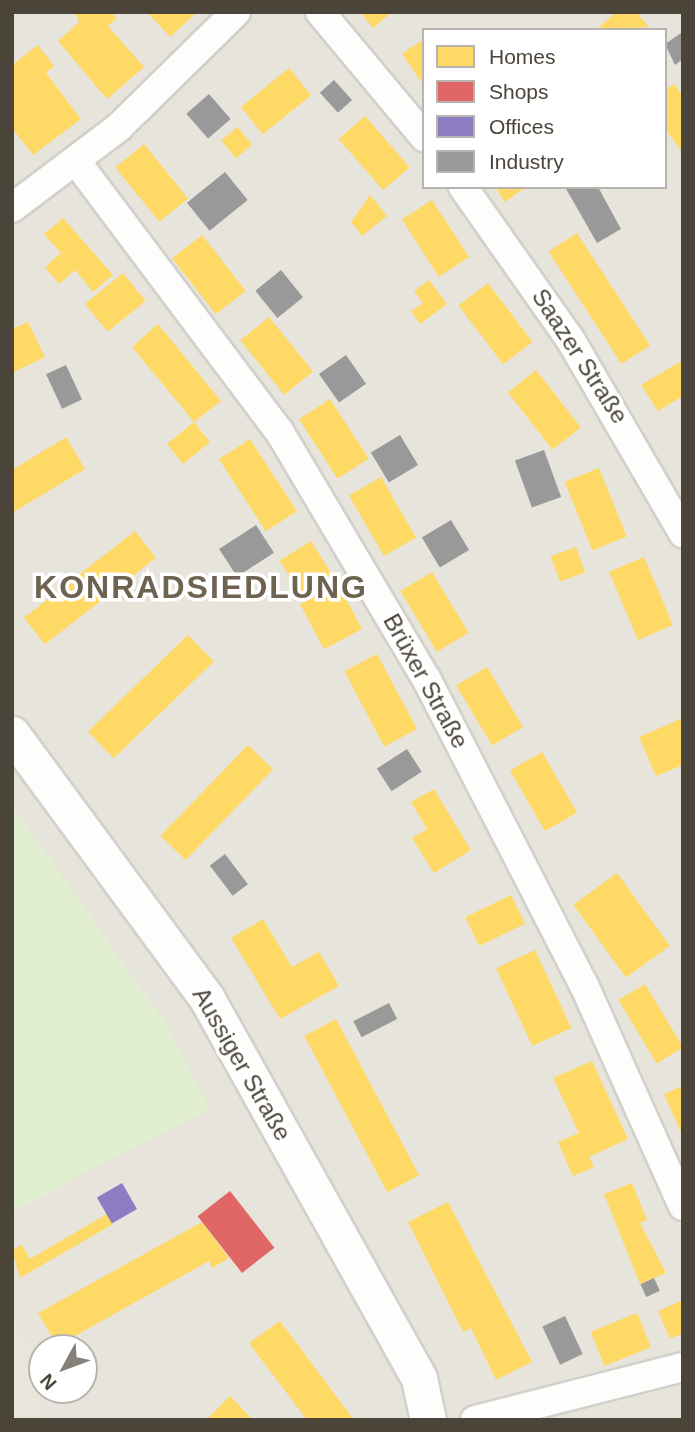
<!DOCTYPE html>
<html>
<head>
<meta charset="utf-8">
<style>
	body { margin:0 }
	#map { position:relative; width:695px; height:1432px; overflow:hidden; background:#f4f2ee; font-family:Arial,sans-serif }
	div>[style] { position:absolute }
	.residential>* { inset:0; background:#e7e4dc }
	.education>* { inset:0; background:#eae5da }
	.green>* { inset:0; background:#e1eecf }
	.homes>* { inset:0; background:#ffd966; transform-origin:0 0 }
	.shops>* { inset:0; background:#e06666; transform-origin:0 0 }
	.offices>* { inset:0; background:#8e7cc3; transform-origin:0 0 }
	.industry>* { inset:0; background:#999; transform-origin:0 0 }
	.roads { filter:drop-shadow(2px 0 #d2d0cb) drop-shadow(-2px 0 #d2d0cb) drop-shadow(0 2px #d2d0cb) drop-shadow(0 -2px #d2d0cb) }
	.minor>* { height:28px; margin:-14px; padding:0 14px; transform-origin:14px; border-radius:14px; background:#fdfdfc }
	.tertiary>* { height:35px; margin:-17.5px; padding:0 17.5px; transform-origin:17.5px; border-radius:17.5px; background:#fdfdfc }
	span { translate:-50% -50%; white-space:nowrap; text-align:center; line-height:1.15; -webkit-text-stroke:7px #fff; paint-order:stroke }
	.street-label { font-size:24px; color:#4b4439 }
	.district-label { font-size:32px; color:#6e6250; font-weight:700; letter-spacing:2px }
	.frame { position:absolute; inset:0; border:14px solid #4b4439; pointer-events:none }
	.legend { position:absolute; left:422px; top:28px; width:245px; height:161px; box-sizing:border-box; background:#fff; border:2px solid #b7b4b0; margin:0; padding:9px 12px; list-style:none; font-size:21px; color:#4b4439 }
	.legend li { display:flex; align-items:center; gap:14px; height:35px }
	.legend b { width:35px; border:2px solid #b7b4b0 }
	.north { position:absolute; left:28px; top:1334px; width:70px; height:70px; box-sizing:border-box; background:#fff; border:2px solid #b7b4b0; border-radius:50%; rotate:229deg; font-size:19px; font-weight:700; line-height:28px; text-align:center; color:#4b4439 }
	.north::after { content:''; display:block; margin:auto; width:24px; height:32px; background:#868178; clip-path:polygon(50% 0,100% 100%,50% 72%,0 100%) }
</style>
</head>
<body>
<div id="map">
	<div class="residential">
		<i style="clip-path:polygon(evenodd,12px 12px,683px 12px,683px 1420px,12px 1420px,12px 12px,424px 30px,665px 30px,665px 187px,424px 187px,424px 30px,12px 12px,42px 1348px,84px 1348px,84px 1390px,42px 1390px,42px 1348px)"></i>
	</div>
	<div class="education">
		<i style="clip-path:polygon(12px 1315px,42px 1368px,42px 1390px,55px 1396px,33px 1420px,12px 1420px)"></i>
	</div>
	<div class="green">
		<i style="clip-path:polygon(12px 805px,168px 1027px,210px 1109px,12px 1211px)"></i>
	</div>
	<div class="homes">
		<i style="clip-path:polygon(75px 12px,111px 12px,117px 18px,108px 26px,144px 67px,107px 99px,58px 41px,79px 22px)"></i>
		<i style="clip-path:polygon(147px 12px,197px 12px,170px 37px)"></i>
		<i style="clip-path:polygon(360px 12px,392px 12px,373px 28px)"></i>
		<i style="clip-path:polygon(616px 12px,636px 12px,649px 27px,596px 30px)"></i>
		<i style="clip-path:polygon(424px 39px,424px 86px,402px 54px)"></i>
		<i style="clip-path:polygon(38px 45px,54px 66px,46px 73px,81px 119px,33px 155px,12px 128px,12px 65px)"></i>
		<i style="left:289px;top:68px;width:35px;height:62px;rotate:51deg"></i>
		<i style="clip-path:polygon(674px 84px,683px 96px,683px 153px,665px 129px,665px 90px)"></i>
		<i style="left:365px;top:116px;width:68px;height:35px;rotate:49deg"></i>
		<i style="left:237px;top:127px;width:23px;height:21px;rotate:49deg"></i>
		<i style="left:144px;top:144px;width:70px;height:37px;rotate:51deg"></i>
		<i style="clip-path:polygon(495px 187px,526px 187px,505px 202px)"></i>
		<i style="clip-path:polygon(370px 195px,387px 216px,362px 236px,351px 222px)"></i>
		<i style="left:432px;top:200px;width:68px;height:36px;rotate:57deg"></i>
		<i style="clip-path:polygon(63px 218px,113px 275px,93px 292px,75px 270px,59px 284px,45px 267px,61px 253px,44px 234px)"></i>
		<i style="left:577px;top:233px;width:134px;height:34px;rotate:57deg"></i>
		<i style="left:202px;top:235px;width:71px;height:38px;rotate:52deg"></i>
		<i style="left:123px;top:273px;width:36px;height:49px;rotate:51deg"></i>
		<i style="clip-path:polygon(429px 280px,447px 304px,420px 324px,411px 311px,423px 303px,414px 291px)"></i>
		<i style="left:488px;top:283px;width:74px;height:37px;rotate:53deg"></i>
		<i style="left:269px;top:317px;width:70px;height:37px;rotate:51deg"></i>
		<i style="clip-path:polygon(28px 322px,45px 357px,12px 373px,12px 329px)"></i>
		<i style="clip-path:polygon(158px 324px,221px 401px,194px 422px,210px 442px,183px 464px,167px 444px,194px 422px,132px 347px)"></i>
		<i style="clip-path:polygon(683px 360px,683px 396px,658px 411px,641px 385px)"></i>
		<i style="left:536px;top:370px;width:73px;height:36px;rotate:52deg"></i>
		<i style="left:330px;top:399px;width:71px;height:37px;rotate:57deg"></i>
		<i style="clip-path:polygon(66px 437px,85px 469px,12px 513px,12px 470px)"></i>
		<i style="left:250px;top:439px;width:86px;height:37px;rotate:57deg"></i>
		<i style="left:599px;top:468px;width:74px;height:37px;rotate:68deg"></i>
		<i style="left:381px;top:477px;width:70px;height:37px;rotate:60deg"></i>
		<i style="left:135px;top:531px;width:34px;height:141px;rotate:52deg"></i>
		<i style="left:311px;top:541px;width:39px;height:37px;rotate:58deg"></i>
		<i style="left:576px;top:547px;width:27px;height:27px;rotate:70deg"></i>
		<i style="left:644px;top:557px;width:74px;height:38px;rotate:67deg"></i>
		<i style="left:432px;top:572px;width:71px;height:37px;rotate:59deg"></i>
		<i style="left:338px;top:584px;width:51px;height:43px;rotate:62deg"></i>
		<i style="left:188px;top:635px;width:37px;height:139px;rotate:46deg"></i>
		<i style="left:377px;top:654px;width:85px;height:37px;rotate:62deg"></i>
		<i style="left:487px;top:667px;width:70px;height:36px;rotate:59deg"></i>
		<i style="clip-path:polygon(683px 718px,683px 765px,656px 776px,639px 737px)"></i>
		<i style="left:248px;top:745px;width:35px;height:126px;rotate:44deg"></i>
		<i style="left:542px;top:752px;width:70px;height:37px;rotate:60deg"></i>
		<i style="clip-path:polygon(434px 789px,471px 850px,434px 873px,412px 838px,427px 829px,411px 802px)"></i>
		<i style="left:617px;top:873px;width:90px;height:54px;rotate:54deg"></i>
		<i style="left:511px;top:895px;width:32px;height:51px;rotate:64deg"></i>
		<i style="clip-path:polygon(263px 919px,292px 967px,319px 952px,339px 986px,280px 1019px,231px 938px)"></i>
		<i style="left:535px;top:950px;width:86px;height:43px;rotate:65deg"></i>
		<i style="left:645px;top:984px;width:74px;height:31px;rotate:59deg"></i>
		<i style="left:336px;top:1019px;width:177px;height:36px;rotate:62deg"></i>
		<i style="clip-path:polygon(592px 1061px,628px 1139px,589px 1157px,594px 1167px,573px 1176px,558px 1142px,579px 1133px,553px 1078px)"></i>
		<i style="clip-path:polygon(683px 1086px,683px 1137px,664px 1094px)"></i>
		<i style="clip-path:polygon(632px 1183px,647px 1220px,640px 1223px,666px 1273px,640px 1284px,604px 1194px)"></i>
		<i style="clip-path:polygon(448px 1202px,532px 1362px,496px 1380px,471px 1328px,463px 1332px,408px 1222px)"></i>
		<i style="clip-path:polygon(107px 1214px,113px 1224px,20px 1278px,12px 1250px,22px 1245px,30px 1259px)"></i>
		<i style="clip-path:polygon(202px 1222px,229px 1258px,212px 1268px,209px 1261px,57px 1346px,38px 1313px)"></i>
		<i style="clip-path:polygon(683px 1300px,683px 1333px,670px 1339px,658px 1311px)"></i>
		<i style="left:637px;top:1313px;width:37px;height:50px;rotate:68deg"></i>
		<i style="clip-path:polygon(280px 1321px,319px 1373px,354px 1420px,307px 1420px,249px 1343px)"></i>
		<i style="clip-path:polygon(230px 1396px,253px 1420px,206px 1420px)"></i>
	</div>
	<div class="shops">
		<i style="left:230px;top:1191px;width:72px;height:41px;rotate:52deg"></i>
	</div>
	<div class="offices">
		<i style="left:122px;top:1183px;width:30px;height:29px;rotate:60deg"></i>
	</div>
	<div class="industry">
		<i style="clip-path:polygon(681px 33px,683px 59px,675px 65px,665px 44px)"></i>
		<i style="left:334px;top:80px;width:27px;height:19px;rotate:48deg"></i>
		<i style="left:209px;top:94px;width:33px;height:30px;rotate:49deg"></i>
		<i style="left:225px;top:172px;width:36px;height:49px;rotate:51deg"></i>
		<i style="clip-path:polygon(565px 187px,598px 187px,621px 229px,597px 243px)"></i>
		<i style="left:281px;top:270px;width:35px;height:33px;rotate:51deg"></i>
		<i style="left:346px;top:355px;width:35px;height:33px;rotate:55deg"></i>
		<i style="left:66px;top:365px;width:38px;height:22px;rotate:65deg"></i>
		<i style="left:400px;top:435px;width:35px;height:34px;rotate:59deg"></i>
		<i style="left:544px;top:450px;width:50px;height:31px;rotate:70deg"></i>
		<i style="left:451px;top:520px;width:35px;height:34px;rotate:59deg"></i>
		<i style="left:256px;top:525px;width:33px;height:44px;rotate:57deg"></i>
		<i style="left:407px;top:749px;width:27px;height:36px;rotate:57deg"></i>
		<i style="left:225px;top:854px;width:38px;height:19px;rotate:53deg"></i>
		<i style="left:389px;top:1003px;width:18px;height:40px;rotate:63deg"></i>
		<i style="left:654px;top:1278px;width:14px;height:15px;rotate:65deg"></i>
		<i style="left:565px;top:1316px;width:42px;height:25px;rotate:65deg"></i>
	</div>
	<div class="roads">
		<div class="minor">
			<i style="left:320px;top:12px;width:163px;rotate:50.2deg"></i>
			<i style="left:76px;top:161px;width:338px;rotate:53.1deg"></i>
			<i style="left:279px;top:431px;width:290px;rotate:59.3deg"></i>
			<i style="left:427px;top:680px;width:343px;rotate:62.8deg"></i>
			<i style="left:584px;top:985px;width:242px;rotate:65.9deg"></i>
			<i style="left:463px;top:187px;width:186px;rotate:54.9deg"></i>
			<i style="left:570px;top:339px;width:225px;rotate:59.8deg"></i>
			<i style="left:12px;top:208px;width:134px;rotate:-37.1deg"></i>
			<i style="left:119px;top:127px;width:164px;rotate:-44.5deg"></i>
			<i style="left:475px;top:1420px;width:215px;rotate:-14.3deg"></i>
		</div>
		<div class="tertiary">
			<i style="left:12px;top:734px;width:327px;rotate:53.6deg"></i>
			<i style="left:206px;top:997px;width:436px;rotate:60.8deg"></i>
			<i style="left:419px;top:1378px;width:43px;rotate:77.9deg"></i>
		</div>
	</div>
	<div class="street-label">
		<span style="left:580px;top:356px;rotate:57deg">Saazer Straße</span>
		<span style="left:426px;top:681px;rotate:61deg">Brüxer Straße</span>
		<span style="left:242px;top:1064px;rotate:60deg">Aussiger Straße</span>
	</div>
	<div class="district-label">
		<span style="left:201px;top:587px">KONRADSIEDLUNG</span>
	</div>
	<div class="frame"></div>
	<ul class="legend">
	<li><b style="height:19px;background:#ffd966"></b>Homes</li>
	<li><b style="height:19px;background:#e06666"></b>Shops</li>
	<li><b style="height:19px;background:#8e7cc3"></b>Offices</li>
	<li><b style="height:19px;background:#999"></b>Industry</li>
	</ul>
	<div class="north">N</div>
</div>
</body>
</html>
